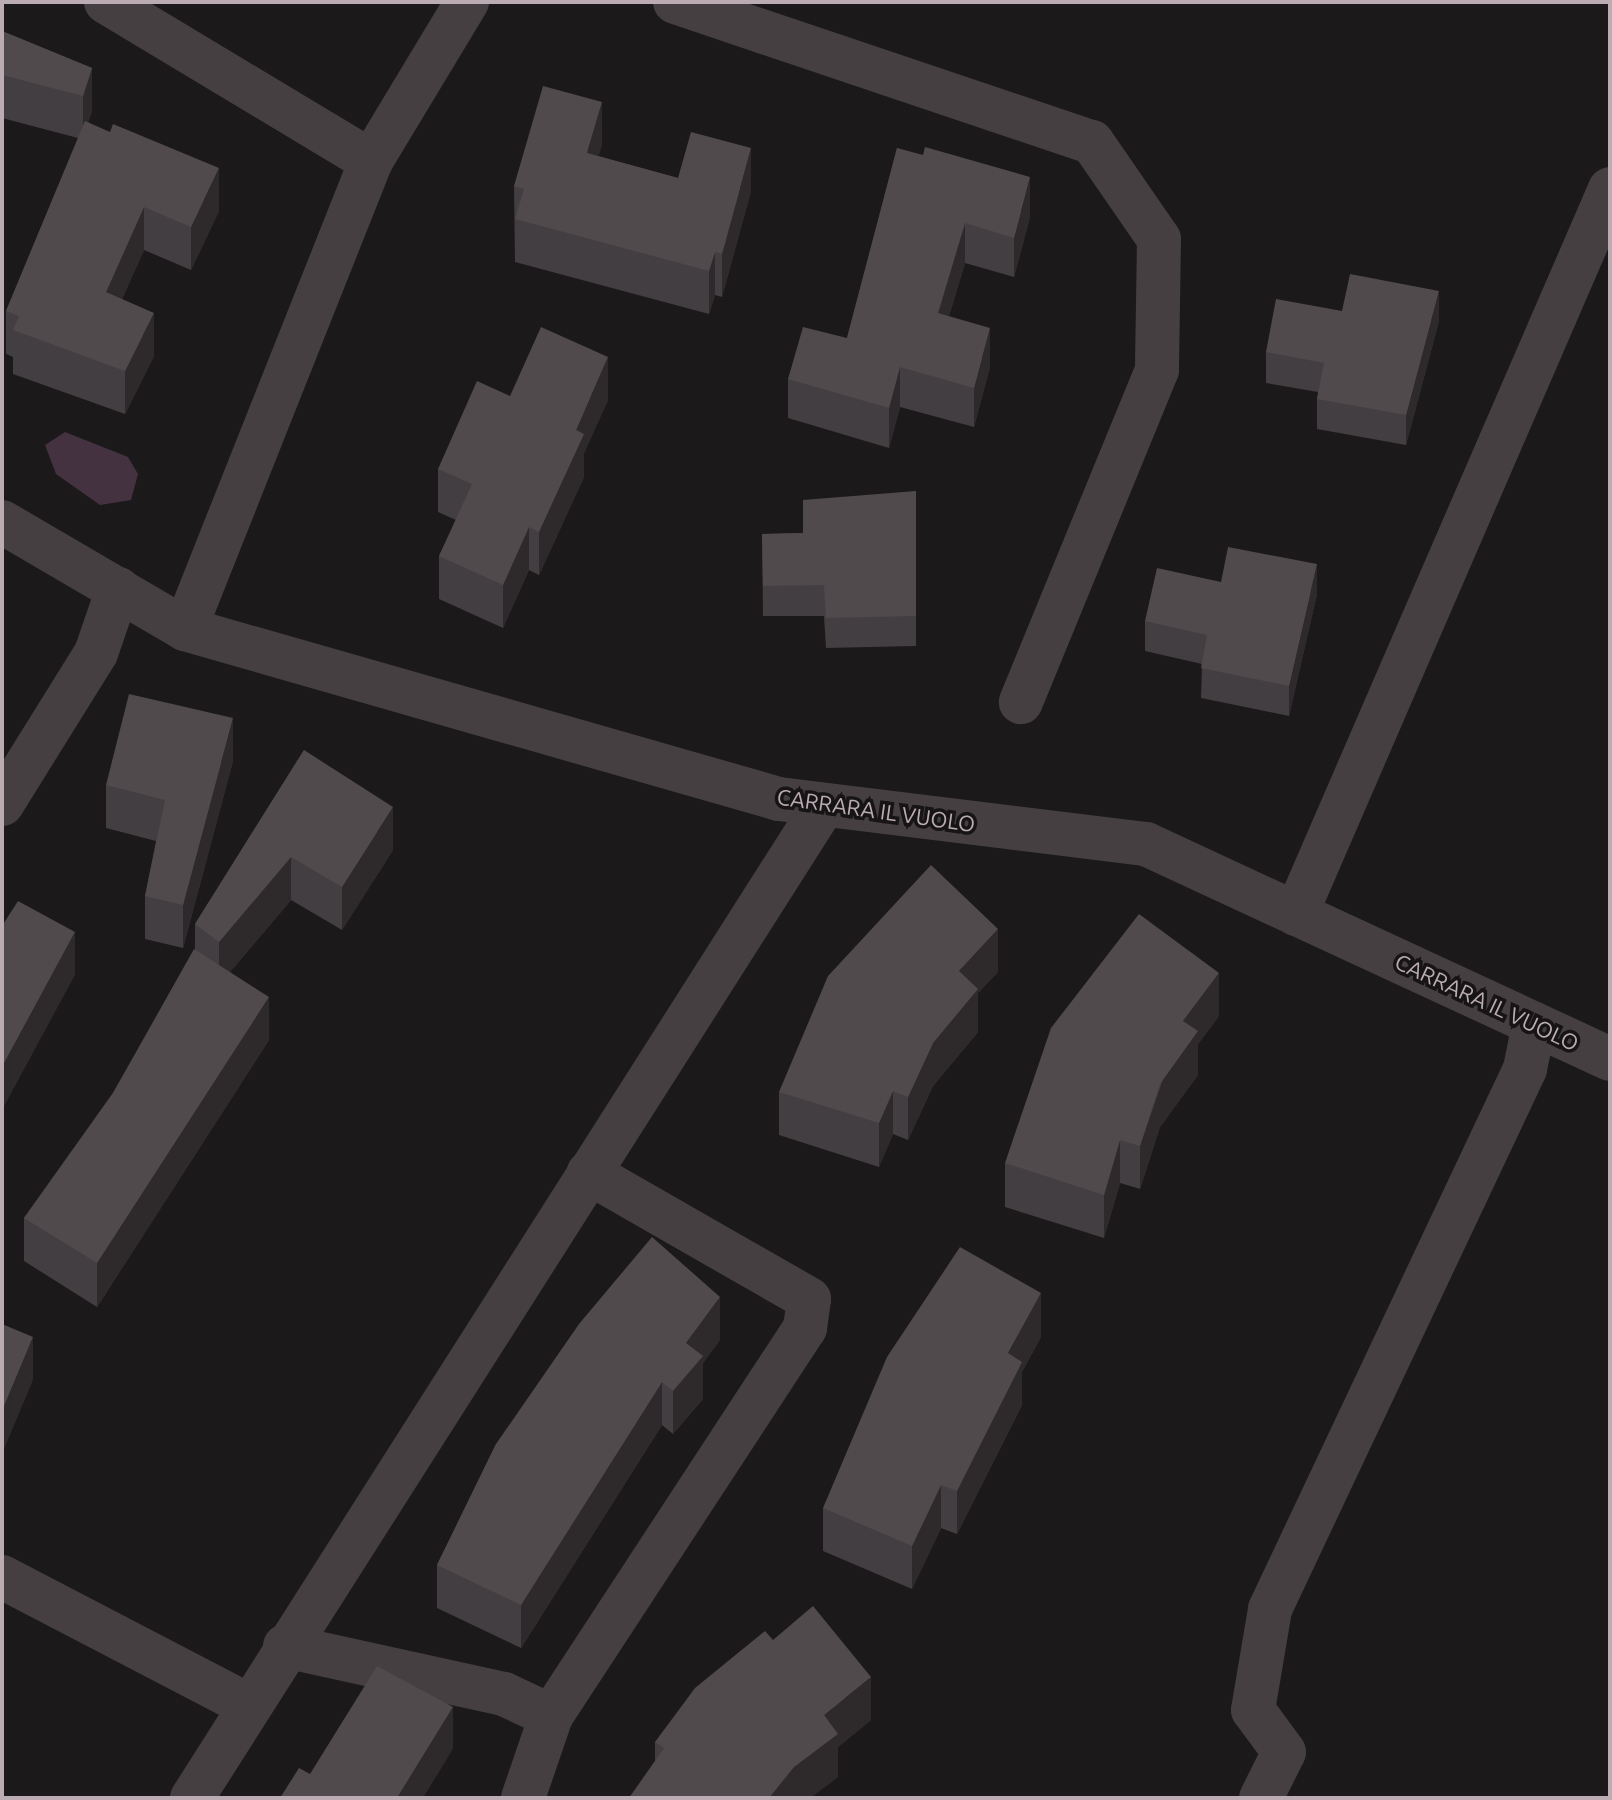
<!DOCTYPE html>
<html>
<head>
<meta charset="utf-8">
<style>
	body { margin:0 }
	#map { position:relative; width:1612px; height:1800px; overflow:hidden; background:#1b191a; font-family:Ubuntu,sans-serif }
	div>[style] { position:absolute }
	.water>* { inset:0; background:#453241 }
	.street>* { height:44px; margin:-22px; padding:0 22px; transform-origin:22px; border-radius:22px; background:#453f42 }
	.wall>* { inset:0; background:#433e41 }
	.shaded-wall>* { inset:0; background:#2e2a2c }
	.building>* { inset:0; background:#504a4d }
	span { translate:-50% -50%; white-space:nowrap; text-align:center; line-height:1.15; -webkit-text-stroke:7px #171415; paint-order:stroke }
	.street-label { font-size:22px; color:#bbacb4 }
	.frame { position:absolute; inset:0; border:4px solid #bbacb4; pointer-events:none }
</style>
</head>
<body>
<div id="map">
	<div class="water">
		<i style="clip-path:polygon(65px 432px,128px 457px,138px 474px,131px 500px,100px 505px,56px 474px,45px 445px)"></i>
	</div>
	<div class="street">
		<i style="left:106px;top:2px;width:309px;rotate:31deg"></i>
		<i style="left:675px;top:2px;width:440px;rotate:18.6deg"></i>
		<i style="left:1092px;top:142px;width:118px;rotate:55.4deg"></i>
		<i style="left:1159px;top:239px;width:131px;rotate:90.9deg"></i>
		<i style="left:1157px;top:370px;width:359px;rotate:112.3deg"></i>
		<i style="left:2px;top:522px;width:212px;rotate:30.3deg"></i>
		<i style="left:185px;top:629px;width:618px;rotate:15.97deg"></i>
		<i style="left:779px;top:799px;width:370px;rotate:7deg"></i>
		<i style="left:1146px;top:844px;width:511px;rotate:24.86deg"></i>
		<i style="left:185px;top:629px;width:504px;rotate:-68.33deg"></i>
		<i style="left:371px;top:161px;width:186px;rotate:-58.9deg"></i>
		<i style="left:2px;top:804px;width:178px;rotate:-58.1deg"></i>
		<i style="left:96px;top:653px;width:68px;rotate:-71deg"></i>
		<i style="left:1296px;top:914px;width:790px;rotate:-66.58deg"></i>
		<i style="left:2px;top:1577px;width:277px;rotate:27.5deg"></i>
		<i style="left:285px;top:1646px;width:224px;rotate:12.4deg"></i>
		<i style="left:504px;top:1694px;width:52px;rotate:25.1deg"></i>
		<i style="left:192px;top:1798px;width:1177px;rotate:-57.53deg"></i>
		<i style="left:523px;top:1798px;width:87px;rotate:-71.1deg"></i>
		<i style="left:551px;top:1716px;width:464px;rotate:-56.8deg"></i>
		<i style="left:805px;top:1328px;width:29px;rotate:-82deg"></i>
		<i style="left:809px;top:1299px;width:254px;rotate:-150.2deg"></i>
		<i style="left:1261px;top:1798px;width:51px;rotate:-63.4deg"></i>
		<i style="left:1284px;top:1752px;width:52px;rotate:-126.4deg"></i>
		<i style="left:1253px;top:1710px;width:102px;rotate:-80.4deg"></i>
		<i style="left:1270px;top:1609px;width:597px;rotate:-64.72deg"></i>
		<i style="left:1525px;top:1069px;width:46px;rotate:-78.7deg"></i>
	</div>
	<div class="wall">
		<i style="clip-path:polygon(2px 31px,92px 68px,92px 111px,88px 122px,219px 211px,191px 270px,144px 250px,122px 299px,154px 356px,125px 414px,13px 374px,13px 357px,6px 354px,6px 311px,78px 138px,2px 118px)"></i>
		<i style="clip-path:polygon(602px 145px,598px 156px,678px 178px,751px 191px,722px 297px,715px 295px,709px 314px,515px 262px,514px 186px)"></i>
		<i style="clip-path:polygon(897px 148px,1030px 217px,1014px 277px,965px 263px,949px 316px,990px 367px,974px 427px,900px 407px,889px 448px,788px 418px,788px 379px,847px 338px)"></i>
		<i style="clip-path:polygon(1342px 311px,1439px 321px,1406px 445px,1317px 429px,1317px 399px,1318px 392px,1266px 383px,1266px 352px)"></i>
		<i style="clip-path:polygon(510px 396px,608px 400px,584px 453px,584px 477px,539px 575px,529px 570px,503px 628px,439px 599px,439px 556px,456px 520px,438px 512px,438px 469px)"></i>
		<i style="clip-path:polygon(916px 491px,916px 646px,826px 648px,824px 616px,763px 616px,762px 534px,803px 533px)"></i>
		<i style="clip-path:polygon(1221px 582px,1317px 594px,1289px 716px,1201px 698px,1202px 664px,1145px 651px,1145px 621px)"></i>
		<i style="clip-path:polygon(304px 750px,393px 850px,342px 930px,291px 900px,230px 972px,269px 1040px,97px 1307px,24px 1261px,24px 1218px,113px 1093px,195px 950px,195px 924px)"></i>
		<i style="clip-path:polygon(233px 761px,183px 948px,145px 939px,145px 896px,156px 841px,106px 828px,106px 785px)"></i>
		<i style="clip-path:polygon(998px 972px,978px 993px,978px 1032px,933px 1086px,908px 1140px,893px 1134px,879px 1167px,779px 1135px,779px 1092px)"></i>
		<i style="clip-path:polygon(1219px 1016px,1198px 1044px,1198px 1075px,1160px 1127px,1140px 1189px,1120px 1183px,1104px 1238px,1005px 1207px,1005px 1163px)"></i>
		<i style="clip-path:polygon(1041px 1337px,1022px 1372px,1022px 1405px,957px 1534px,941px 1528px,912px 1589px,823px 1551px,823px 1508px)"></i>
		<i style="clip-path:polygon(720px 1340px,703px 1363px,703px 1399px,673px 1434px,662px 1425px,521px 1648px,437px 1608px,437px 1565px,496px 1444px)"></i>
		<i style="clip-path:polygon(773px 1640px,871px 1720px,838px 1747px,838px 1777px,810px 1798px,629px 1798px,655px 1762px,655px 1742px)"></i>
	</div>
	<div class="shaded-wall">
		<i style="clip-path:polygon(92px 68px,92px 111px,83px 139px,83px 96px)"></i>
		<i style="clip-path:polygon(602px 102px,602px 145px,587px 196px,587px 153px)"></i>
		<i style="clip-path:polygon(751px 148px,751px 191px,722px 297px,722px 254px)"></i>
		<i style="clip-path:polygon(219px 168px,219px 211px,191px 270px,191px 227px)"></i>
		<i style="clip-path:polygon(1030px 177px,1030px 217px,1014px 277px,1014px 238px)"></i>
		<i style="clip-path:polygon(144px 207px,144px 250px,106px 335px,106px 292px)"></i>
		<i style="clip-path:polygon(965px 223px,965px 263px,938px 352px,938px 313px)"></i>
		<i style="clip-path:polygon(715px 252px,715px 295px,709px 314px,709px 271px)"></i>
		<i style="clip-path:polygon(1439px 291px,1439px 321px,1406px 445px,1406px 415px)"></i>
		<i style="clip-path:polygon(154px 313px,154px 356px,125px 414px,125px 371px)"></i>
		<i style="clip-path:polygon(990px 328px,990px 367px,974px 427px,974px 388px)"></i>
		<i style="clip-path:polygon(608px 357px,608px 400px,584px 453px,584px 477px,539px 575px,539px 532px,576px 430px)"></i>
		<i style="clip-path:polygon(900px 367px,900px 407px,889px 448px,889px 408px)"></i>
		<i style="clip-path:polygon(529px 527px,529px 570px,503px 628px,503px 585px)"></i>
		<i style="clip-path:polygon(1317px 564px,1317px 594px,1289px 716px,1289px 686px)"></i>
		<i style="clip-path:polygon(233px 718px,233px 761px,183px 948px,183px 905px)"></i>
		<i style="clip-path:polygon(393px 807px,393px 850px,342px 930px,342px 887px)"></i>
		<i style="clip-path:polygon(291px 857px,291px 900px,219px 985px,219px 942px)"></i>
		<i style="clip-path:polygon(998px 929px,998px 972px,978px 993px,978px 1032px,933px 1086px,908px 1140px,908px 1097px,933px 1043px,959px 971px)"></i>
		<i style="clip-path:polygon(75px 932px,75px 975px,2px 1110px,2px 1067px)"></i>
		<i style="clip-path:polygon(1219px 973px,1219px 1016px,1198px 1044px,1198px 1075px,1160px 1127px,1140px 1189px,1140px 1146px,1183px 1021px)"></i>
		<i style="clip-path:polygon(269px 997px,269px 1040px,97px 1307px,97px 1263px)"></i>
		<i style="clip-path:polygon(893px 1091px,893px 1134px,879px 1167px,879px 1123px)"></i>
		<i style="clip-path:polygon(1120px 1140px,1120px 1183px,1104px 1238px,1104px 1195px)"></i>
		<i style="clip-path:polygon(1041px 1293px,1041px 1337px,1022px 1372px,1022px 1405px,957px 1534px,957px 1491px,1008px 1353px)"></i>
		<i style="clip-path:polygon(720px 1297px,720px 1340px,703px 1363px,703px 1399px,673px 1434px,673px 1391px,686px 1343px)"></i>
		<i style="clip-path:polygon(33px 1337px,33px 1380px,2px 1454px,2px 1411px)"></i>
		<i style="clip-path:polygon(662px 1382px,662px 1425px,521px 1648px,521px 1605px)"></i>
		<i style="clip-path:polygon(941px 1485px,941px 1528px,912px 1589px,912px 1546px)"></i>
		<i style="clip-path:polygon(871px 1677px,871px 1720px,838px 1747px,838px 1777px,810px 1798px,769px 1798px,824px 1715px)"></i>
		<i style="clip-path:polygon(453px 1707px,453px 1749px,423px 1798px,397px 1798px)"></i>
	</div>
	<div class="building">
		<i style="clip-path:polygon(2px 31px,92px 68px,83px 96px,2px 75px)"></i>
		<i style="clip-path:polygon(543px 86px,602px 102px,587px 153px,678px 178px,691px 132px,751px 148px,722px 254px,715px 252px,709px 271px,515px 219px,524px 189px,514px 186px)"></i>
		<i style="clip-path:polygon(85px 121px,110px 132px,113px 124px,219px 168px,191px 227px,144px 207px,106px 292px,154px 313px,125px 371px,13px 330px,19px 316px,6px 311px)"></i>
		<i style="clip-path:polygon(925px 147px,1030px 177px,1014px 238px,965px 223px,938px 313px,990px 328px,974px 388px,900px 367px,889px 408px,788px 379px,803px 327px,847px 338px,897px 148px,923px 155px)"></i>
		<i style="clip-path:polygon(1350px 274px,1439px 291px,1406px 415px,1317px 399px,1324px 363px,1266px 352px,1276px 299px,1342px 311px)"></i>
		<i style="clip-path:polygon(541px 327px,608px 357px,576px 430px,584px 434px,539px 532px,529px 527px,503px 585px,439px 556px,472px 484px,438px 469px,477px 381px,510px 396px)"></i>
		<i style="clip-path:polygon(916px 491px,916px 616px,826px 618px,824px 585px,763px 586px,762px 534px,803px 533px,803px 500px)"></i>
		<i style="clip-path:polygon(1228px 547px,1317px 564px,1289px 686px,1201px 668px,1207px 635px,1145px 621px,1157px 568px,1221px 582px)"></i>
		<i style="clip-path:polygon(129px 694px,233px 718px,183px 905px,145px 896px,165px 800px,106px 785px)"></i>
		<i style="clip-path:polygon(304px 750px,393px 807px,342px 887px,291px 857px,219px 942px,195px 924px)"></i>
		<i style="clip-path:polygon(931px 865px,998px 929px,959px 971px,978px 989px,933px 1043px,908px 1097px,893px 1091px,879px 1123px,779px 1092px,828px 976px)"></i>
		<i style="clip-path:polygon(18px 901px,75px 932px,2px 1067px,2px 926px)"></i>
		<i style="clip-path:polygon(1139px 914px,1219px 973px,1183px 1021px,1198px 1031px,1160px 1084px,1140px 1146px,1120px 1140px,1104px 1195px,1005px 1163px,1051px 1028px)"></i>
		<i style="clip-path:polygon(194px 949px,269px 997px,97px 1263px,24px 1218px,113px 1093px)"></i>
		<i style="clip-path:polygon(652px 1237px,720px 1297px,686px 1343px,703px 1356px,673px 1391px,662px 1382px,521px 1605px,437px 1565px,496px 1444px,579px 1324px)"></i>
		<i style="clip-path:polygon(960px 1247px,1041px 1293px,1008px 1353px,1022px 1362px,957px 1491px,941px 1485px,912px 1546px,823px 1508px,887px 1357px)"></i>
		<i style="clip-path:polygon(2px 1324px,33px 1337px,2px 1411px)"></i>
		<i style="clip-path:polygon(813px 1606px,871px 1677px,824px 1715px,838px 1734px,794px 1767px,769px 1798px,629px 1798px,664px 1748px,655px 1742px,695px 1688px,765px 1631px,773px 1640px)"></i>
		<i style="clip-path:polygon(377px 1666px,453px 1707px,397px 1798px,280px 1798px,299px 1768px,310px 1774px)"></i>
	</div>
	<div class="street-label">
		<span style="left:876px;top:810px;rotate:8deg">CARRARA IL VUOLO</span>
		<span style="left:1487px;top:1002px;rotate:25deg">CARRARA IL VUOLO</span>
	</div>
	<div class="frame"></div>
</div>
</body>
</html>
